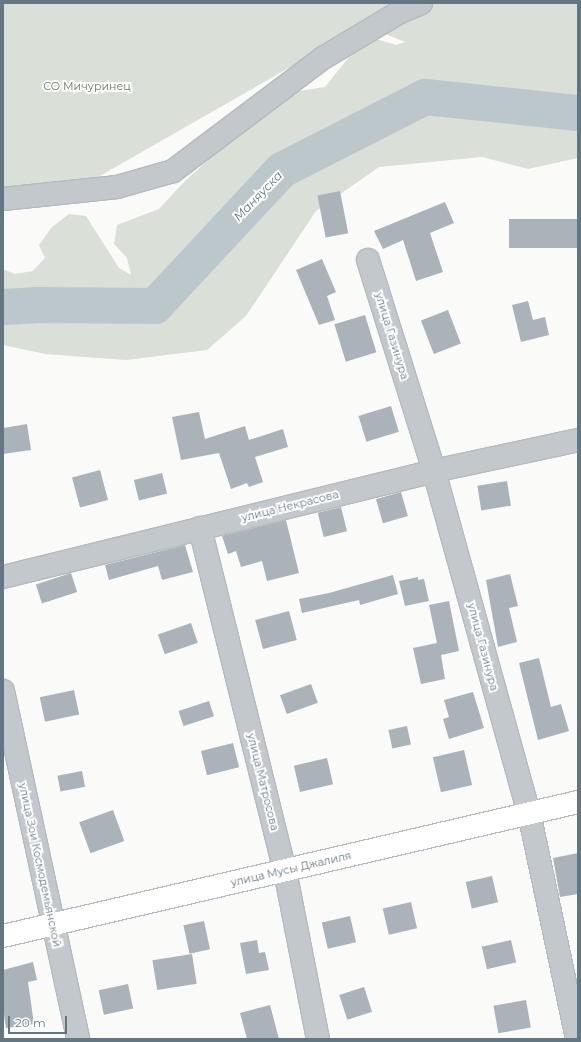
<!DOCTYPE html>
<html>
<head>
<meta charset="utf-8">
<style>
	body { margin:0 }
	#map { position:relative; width:581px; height:1042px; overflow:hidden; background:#fafaf8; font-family:Montserrat,sans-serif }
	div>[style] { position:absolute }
	.green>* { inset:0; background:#dadfd7 }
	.river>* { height:36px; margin:-18px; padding:0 18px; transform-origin:18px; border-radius:18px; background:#bbc7cb }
	.building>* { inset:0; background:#aab3b9; transform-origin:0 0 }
	.roads { filter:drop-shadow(1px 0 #b5babe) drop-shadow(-1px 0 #b5babe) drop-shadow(0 1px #b5babe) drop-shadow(0 -1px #b5babe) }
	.minor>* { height:22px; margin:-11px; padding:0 11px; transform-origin:11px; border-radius:11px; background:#c3c8cc }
	.major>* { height:22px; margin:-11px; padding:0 11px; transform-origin:11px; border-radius:11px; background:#fff }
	span { translate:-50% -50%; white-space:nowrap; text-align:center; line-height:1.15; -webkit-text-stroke:4px #fff; paint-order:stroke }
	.park-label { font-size:11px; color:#687a64 }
	.street-label { font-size:11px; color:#657683 }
	.water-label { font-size:12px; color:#60757c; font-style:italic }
	.frame { position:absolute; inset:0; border:4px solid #657683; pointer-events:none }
	.scale { position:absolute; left:8px; top:1016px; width:59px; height:18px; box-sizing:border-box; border:2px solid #657683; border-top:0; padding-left:5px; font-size:12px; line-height:14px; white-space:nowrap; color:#657683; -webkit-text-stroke:3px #fff; paint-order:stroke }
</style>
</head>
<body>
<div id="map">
	<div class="green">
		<i style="clip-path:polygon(3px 3px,578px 3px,578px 158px,528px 169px,482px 157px,379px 167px,316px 211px,246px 316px,207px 350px,126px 360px,45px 354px,3px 345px,3px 269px,15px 274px,33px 271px,45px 258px,39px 245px,52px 227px,69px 214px,86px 216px,119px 268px,131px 275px,127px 258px,114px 244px,117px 225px,159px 209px,183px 183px,255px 117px,299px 91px,325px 87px,349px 57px,376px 39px,396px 45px,405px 42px,364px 25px,91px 181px,3px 189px)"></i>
	</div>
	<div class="river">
		<i style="left:3px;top:307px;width:34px;rotate:-3deg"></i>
		<i style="left:37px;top:305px;width:118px;rotate:0.5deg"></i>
		<i style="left:155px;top:306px;width:186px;rotate:-47deg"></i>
		<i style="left:282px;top:170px;width:161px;rotate:-27deg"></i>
		<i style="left:425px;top:97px;width:154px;rotate:6deg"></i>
	</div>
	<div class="building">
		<i style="left:340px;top:191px;width:43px;height:23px;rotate:79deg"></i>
		<i style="clip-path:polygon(445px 202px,454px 223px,430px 233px,443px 272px,416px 281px,403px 240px,383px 249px,374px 231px)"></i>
		<i style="left:578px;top:219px;width:29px;height:69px;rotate:90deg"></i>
		<i style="clip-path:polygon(322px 259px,336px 292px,327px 296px,335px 320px,319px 325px,296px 270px)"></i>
		<i style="clip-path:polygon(528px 301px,533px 320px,545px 317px,549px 335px,521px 342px,512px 305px)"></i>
		<i style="left:448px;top:310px;width:36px;height:29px;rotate:69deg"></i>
		<i style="left:365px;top:315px;width:39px;height:32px;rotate:73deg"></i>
		<i style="left:391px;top:406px;width:27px;height:34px;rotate:73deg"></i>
		<i style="clip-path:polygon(199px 412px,205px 439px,245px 426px,249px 440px,283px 429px,288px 447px,255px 457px,263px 482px,249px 487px,247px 483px,231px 489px,219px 453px,181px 460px,172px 417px)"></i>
		<i style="clip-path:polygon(27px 424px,31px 450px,3px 454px,3px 428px)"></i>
		<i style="left:100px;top:470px;width:31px;height:29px;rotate:75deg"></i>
		<i style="left:162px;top:473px;width:21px;height:29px;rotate:76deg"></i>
		<i style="left:507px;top:481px;width:25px;height:30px;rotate:81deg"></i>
		<i style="left:401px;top:492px;width:25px;height:26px;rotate:74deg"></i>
		<i style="left:341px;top:507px;width:25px;height:24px;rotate:76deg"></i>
		<i style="clip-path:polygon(286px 520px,299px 573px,267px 581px,262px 561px,241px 567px,236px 551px,228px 554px,222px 536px)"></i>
		<i style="clip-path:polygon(185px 545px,193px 572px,162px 580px,158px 566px,109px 580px,105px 565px)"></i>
		<i style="left:71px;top:573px;width:20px;height:37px;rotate:72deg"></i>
		<i style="clip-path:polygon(510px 574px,518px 606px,509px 608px,517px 642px,498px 647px,486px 580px)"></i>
		<i style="clip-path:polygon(393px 575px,398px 594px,360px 605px,359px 600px,302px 613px,299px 599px,329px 593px)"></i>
		<i style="clip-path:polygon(418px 577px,418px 580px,424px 579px,429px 601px,405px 606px,399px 581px)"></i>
		<i style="clip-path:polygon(449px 601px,459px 651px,441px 655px,445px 679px,421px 684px,413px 648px,437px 643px,429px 605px)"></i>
		<i style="left:289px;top:611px;width:30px;height:35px;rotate:75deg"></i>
		<i style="left:191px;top:623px;width:21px;height:35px;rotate:71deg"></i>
		<i style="clip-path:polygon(539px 658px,551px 707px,561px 704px,569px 731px,538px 740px,519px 663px)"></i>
		<i style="left:311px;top:684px;width:20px;height:33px;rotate:70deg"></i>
		<i style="left:74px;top:690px;width:25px;height:35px;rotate:78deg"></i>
		<i style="clip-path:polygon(473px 692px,484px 728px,449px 739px,443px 719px,449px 717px,444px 700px)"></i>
		<i style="left:209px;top:701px;width:16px;height:32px;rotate:72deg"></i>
		<i style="left:407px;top:726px;width:19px;height:19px;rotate:78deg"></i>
		<i style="left:233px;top:743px;width:25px;height:33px;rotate:76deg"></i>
		<i style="left:464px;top:750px;width:36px;height:32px;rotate:77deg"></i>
		<i style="left:327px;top:758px;width:27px;height:34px;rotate:77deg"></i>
		<i style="left:82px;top:771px;width:16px;height:25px;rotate:79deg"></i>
		<i style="left:113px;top:810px;width:33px;height:36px;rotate:70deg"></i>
		<i style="clip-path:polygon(578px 853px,578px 894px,560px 897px,553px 858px)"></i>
		<i style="left:492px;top:876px;width:27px;height:27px;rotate:77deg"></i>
		<i style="left:411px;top:902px;width:27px;height:29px;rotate:77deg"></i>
		<i style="left:350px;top:916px;width:27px;height:29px;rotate:77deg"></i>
		<i style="left:204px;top:921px;width:29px;height:21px;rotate:78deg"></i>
		<i style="clip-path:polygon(257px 940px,259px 953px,265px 952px,269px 970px,246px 974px,240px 943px)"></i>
		<i style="left:511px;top:940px;width:23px;height:30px;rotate:77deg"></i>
		<i style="left:192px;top:954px;width:30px;height:40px;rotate:81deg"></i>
		<i style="clip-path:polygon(33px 962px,37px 980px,28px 982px,34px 1024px,6px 1028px,3px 1007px,3px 970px)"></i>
		<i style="left:128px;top:984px;width:25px;height:30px;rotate:78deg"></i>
		<i style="left:364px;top:987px;width:26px;height:26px;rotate:72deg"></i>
		<i style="left:526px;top:1000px;width:28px;height:33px;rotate:80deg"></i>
		<i style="clip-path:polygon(270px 1005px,279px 1039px,247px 1039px,240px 1013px)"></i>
	</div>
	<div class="roads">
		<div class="minor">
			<i style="left:3px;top:199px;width:115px;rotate:-6deg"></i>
			<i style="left:117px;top:187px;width:58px;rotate:-15.9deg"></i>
			<i style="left:173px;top:171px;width:188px;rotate:-37deg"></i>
			<i style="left:323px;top:58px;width:90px;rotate:-30.9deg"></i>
			<i style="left:400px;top:12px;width:23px;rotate:-23deg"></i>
			<i style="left:368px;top:260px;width:221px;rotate:72.6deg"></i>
			<i style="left:434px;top:471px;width:355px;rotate:74.5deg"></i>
			<i style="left:529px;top:813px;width:231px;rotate:78deg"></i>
			<i style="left:200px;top:528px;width:353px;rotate:76.1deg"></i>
			<i style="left:285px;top:871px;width:171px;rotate:78.9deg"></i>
			<i style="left:3px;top:577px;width:444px;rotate:-13.8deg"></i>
			<i style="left:434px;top:471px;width:147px;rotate:-12.1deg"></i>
			<i style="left:3px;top:691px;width:356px;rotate:77.8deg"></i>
		</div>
		<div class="major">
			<i style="left:3px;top:936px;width:590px;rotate:-13.12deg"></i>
		</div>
	</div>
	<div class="park-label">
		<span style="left:87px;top:86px">СО Мичуринец</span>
	</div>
	<div class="street-label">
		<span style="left:392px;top:336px;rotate:73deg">улица Газинура</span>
		<span style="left:290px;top:506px;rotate:-14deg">улица Некрасова</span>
		<span style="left:483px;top:647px;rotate:75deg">улица Газинура</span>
		<span style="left:263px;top:782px;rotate:76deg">улица Матросова</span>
		<span style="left:40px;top:865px;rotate:78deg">улица Зои Космодемьянской</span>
		<span style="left:291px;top:869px;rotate:-13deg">улица Мусы Джалиля</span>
	</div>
	<div class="water-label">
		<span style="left:258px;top:196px;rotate:-46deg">Маняуска</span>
	</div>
	<div class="frame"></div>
	<div class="scale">20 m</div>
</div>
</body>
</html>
